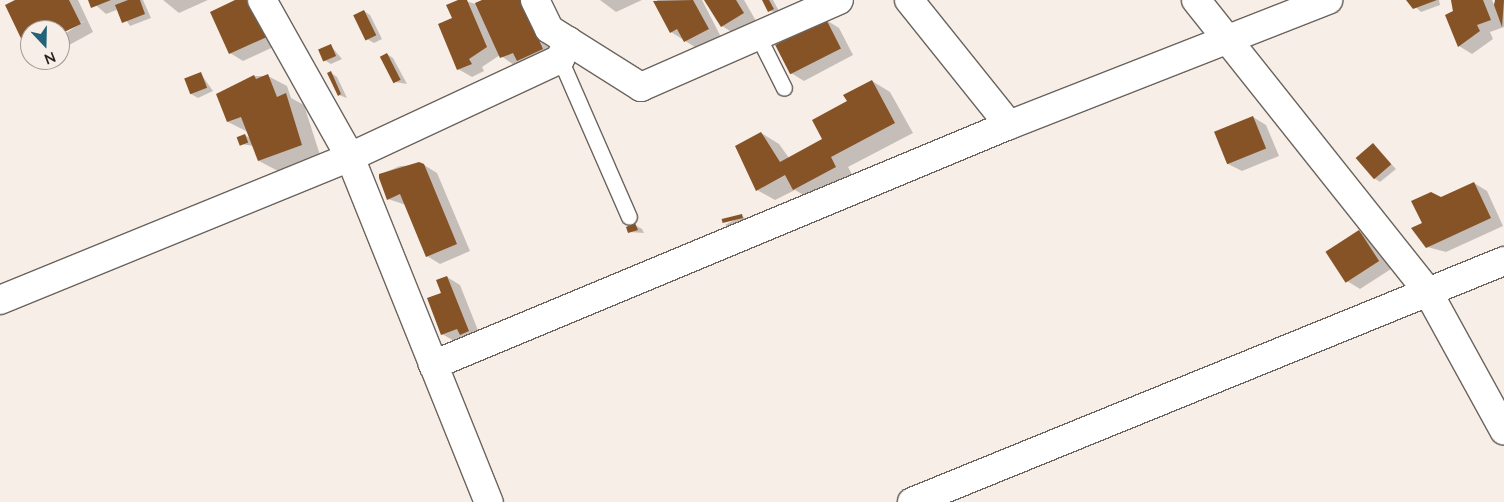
<!DOCTYPE html>
<html>
<head>
<meta charset="utf-8">
<style>
	body { margin:0 }
	#map { position:relative; width:1504px; height:502px; overflow:hidden; background:#f7eee7; font-family:Lato,sans-serif }
	div>[style] { position:absolute }
	.shadow>* { inset:0; background:#0003 }
	.building>* { inset:0; background:#865327; transform-origin:0 0 }
	.roads { filter:drop-shadow(1px 0 #6b645e) drop-shadow(-1px 0 #6b645e) drop-shadow(0 1px #6b645e) drop-shadow(0 -1px #6b645e) }
	.service>* { height:15px; margin:-7.5px; padding:0 7.5px; transform-origin:7.5px; border-radius:7.5px; background:#fff }
	.minor>* { height:28px; margin:-14px; padding:0 14px; transform-origin:14px; border-radius:14px; background:#fff }
	.tertiary>* { height:28px; margin:-14px; padding:0 14px; transform-origin:14px; border-radius:14px; background:#fff }
	span { translate:-50% -50%; white-space:nowrap; text-align:center; line-height:1.15; -webkit-text-stroke:5px #f7eee7; paint-order:stroke }
	.north { position:absolute; left:20px; top:20px; width:50px; height:50px; box-sizing:border-box; background:#f7eee7; border:1px solid #a29c96; border-radius:50%; rotate:159deg; font-size:14px; font-weight:700; line-height:20px; text-align:center; color:#23201d }
	.north::after { content:''; display:block; margin:auto; width:18px; height:22px; background:#236378; clip-path:polygon(50% 0,100% 100%,50% 72%,0 100%) }
</style>
</head>
<body>
<div id="map">
	<div class="shadow">
		<i style="clip-path:polygon(22px 0,78px 0,93px 32px,60px 50px,60px 37px,86px 20px,60px 34px,60px 30px,30px 30px,30px 53px,7px 6px)"></i>
		<i style="clip-path:polygon(90px 0,143px 0,151px 18px,130px 26px,119px 9px,106px 14px)"></i>
		<i style="clip-path:polygon(163px 0,208px 0,179px 13px)"></i>
		<i style="clip-path:polygon(238px 0,282px 43px,243px 61px,230px 53px)"></i>
		<i style="clip-path:polygon(461px 0,476px 4px,530px 0,556px 57px,531px 68px,521px 62px,514px 65px,500px 55px,482px 67px,484px 71px,472px 77px,458px 69px,453px 19px)"></i>
		<i style="clip-path:polygon(600px 0,642px 0,616px 12px)"></i>
		<i style="clip-path:polygon(657px 0,702px 0,721px 37px,698px 49px,671px 32px)"></i>
		<i style="clip-path:polygon(706px 0,744px 0,756px 21px,735px 34px,722px 26px)"></i>
		<i style="clip-path:polygon(763px 0,773px 0,780px 13px,769px 11px)"></i>
		<i style="clip-path:polygon(1408px 0,1439px 0,1440px 5px,1421px 12px)"></i>
		<i style="clip-path:polygon(1451px 0,1492px 0,1497px 11px,1495px 0,1504px 0,1504px 27px,1490px 32px,1493px 39px,1472px 54px,1459px 46px)"></i>
		<i style="clip-path:polygon(364px 11px,370px 15px,382px 39px,374px 43px,367px 39px)"></i>
		<i style="clip-path:polygon(826px 20px,839px 28px,853px 55px,804px 81px,791px 73px)"></i>
		<i style="clip-path:polygon(331px 46px,342px 59px,331px 64px,324px 60px)"></i>
		<i style="clip-path:polygon(387px 54px,393px 58px,407px 84px,395px 82px)"></i>
		<i style="clip-path:polygon(331px 73px,337px 77px,347px 98px,339px 95px)"></i>
		<i style="clip-path:polygon(201px 74px,213px 91px,198px 98px,191px 94px)"></i>
		<i style="clip-path:polygon(254px 76px,268px 76px,287px 86px,291px 98px,304px 105px,320px 155px,278px 171px,259px 161px,254px 146px,241px 144px,245px 135px,251px 139px,248px 132px,228px 122px)"></i>
		<i style="clip-path:polygon(872px 81px,890px 92px,913px 133px,848px 167px,854px 178px,812px 200px,795px 190px,775px 200px,757px 190px,761px 133px,779px 144px,789px 158px,824px 139px,849px 101px)"></i>
		<i style="clip-path:polygon(1253px 117px,1266px 125px,1279px 156px,1242px 171px,1228px 164px)"></i>
		<i style="clip-path:polygon(1373px 145px,1396px 169px,1380px 182px,1374px 178px)"></i>
		<i style="clip-path:polygon(424px 165px,437px 173px,470px 251px,440px 264px,427px 256px,406px 205px,388px 199px,381px 174px,400px 166px)"></i>
		<i style="clip-path:polygon(1474px 183px,1487px 191px,1503px 226px,1446px 252px,1427px 247px,1421px 225px)"></i>
		<i style="clip-path:polygon(742px 216px,748px 220px,732px 229px,725px 225px)"></i>
		<i style="clip-path:polygon(635px 225px,642px 229px,644px 233px,629px 232px)"></i>
		<i style="clip-path:polygon(1359px 232px,1372px 239px,1391px 269px,1360px 289px,1347px 281px,1341px 243px)"></i>
		<i style="clip-path:polygon(447px 277px,460px 285px,481px 338px,456px 342px,442px 334px)"></i>
	</div>
	<div class="building">
		<i style="clip-path:polygon(15px 0,69px 0,81px 24px,60px 34px,60px 30px,30px 30px,28px 53px,5px 5px)"></i>
		<i style="clip-path:polygon(88px 0,111px 0,91px 8px)"></i>
		<i style="clip-path:polygon(128px 0,140px 0,145px 14px,122px 23px,115px 5px)"></i>
		<i style="clip-path:polygon(235px 0,253px 0,269px 36px,229px 54px,210px 12px)"></i>
		<i style="clip-path:polygon(458px 0,467px 0,487px 47px,469px 59px,472px 64px,457px 70px,438px 24px,452px 18px,446px 5px)"></i>
		<i style="clip-path:polygon(482px 0,521px 0,543px 49px,517px 61px,513px 53px,500px 58px,475px 3px)"></i>
		<i style="clip-path:polygon(693px 0,709px 29px,684px 42px,677px 29px,670px 33px,653px 1px)"></i>
		<i style="clip-path:polygon(704px 0,736px 0,744px 13px,721px 27px)"></i>
		<i style="clip-path:polygon(762px 0,769px 0,774px 9px,768px 12px)"></i>
		<i style="clip-path:polygon(1406px 0,1437px 0,1413px 9px)"></i>
		<i style="clip-path:polygon(1451px 0,1483px 0,1491px 20px,1477px 25px,1480px 31px,1458px 47px,1445px 15px,1453px 11px)"></i>
		<i style="clip-path:polygon(1495px 0,1504px 0,1502px 27px,1494px 5px)"></i>
		<i style="left:364px;top:10px;width:28px;height:12px;rotate:64deg"></i>
		<i style="left:826px;top:19px;width:33px;height:57px;rotate:63deg"></i>
		<i style="left:331px;top:44px;width:13px;height:14px;rotate:67deg"></i>
		<i style="left:387px;top:53px;width:30px;height:8px;rotate:63deg"></i>
		<i style="clip-path:polygon(331px 71px,341px 94px,338px 96px,327px 73px)"></i>
		<i style="left:201px;top:72px;width:17px;height:18px;rotate:69deg"></i>
		<i style="clip-path:polygon(268px 74px,277px 97px,286px 93px,302px 145px,258px 161px,241px 117px,227px 122px,216px 94px,254px 75px,256px 79px)"></i>
		<i style="clip-path:polygon(872px 80px,895px 123px,831px 157px,836px 167px,793px 190px,785px 175px,756px 191px,735px 146px,761px 132px,780px 162px,822px 139px,812px 120px,847px 101px,843px 95px)"></i>
		<i style="left:1253px;top:116px;width:35px;height:42px;rotate:68deg"></i>
		<i style="left:245px;top:134px;width:9px;height:9px;rotate:69deg"></i>
		<i style="left:1373px;top:143px;width:28px;height:23px;rotate:49deg"></i>
		<i style="clip-path:polygon(419px 162px,424px 164px,457px 244px,426px 257px,400px 194px,387px 200px,379px 178px,379px 174px)"></i>
		<i style="clip-path:polygon(1474px 182px,1491px 218px,1426px 248px,1411px 228px,1422px 223px,1411px 201px,1431px 192px,1441px 197px)"></i>
		<i style="left:742px;top:214px;width:4px;height:21px;rotate:76deg"></i>
		<i style="clip-path:polygon(635px 223px,638px 230px,628px 233px,626px 227px)"></i>
		<i style="left:1359px;top:230px;width:37px;height:40px;rotate:57deg"></i>
		<i style="clip-path:polygon(447px 276px,469px 331px,460px 335px,457px 329px,441px 335px,427px 298px,441px 293px,436px 280px)"></i>
	</div>
	<div class="roads">
		<div class="service">
			<i style="left:757px;top:34px;width:60px;rotate:63.4deg"></i>
			<i style="left:560px;top:59px;width:172px;rotate:66.4deg"></i>
		</div>
		<div class="minor">
			<i style="left:262px;top:0;width:180px;rotate:60.7deg"></i>
			<i style="left:350px;top:157px;width:372px;rotate:68.1deg"></i>
			<i style="left:535px;top:0;width:32px;rotate:64deg"></i>
			<i style="left:549px;top:29px;width:109px;rotate:32.2deg"></i>
			<i style="left:641px;top:87px;width:216px;rotate:-23.7deg"></i>
			<i style="left:909px;top:0;width:160px;rotate:51.3deg"></i>
			<i style="left:1196px;top:0;width:373px;rotate:51.5deg"></i>
			<i style="left:1428px;top:292px;width:158px;rotate:61.2deg"></i>
			<i style="left:0;top:300px;width:378px;rotate:-22.2deg"></i>
			<i style="left:350px;top:157px;width:232px;rotate:-25deg"></i>
			<i style="left:560px;top:59px;width:20px;rotate:-66deg"></i>
			<i style="left:433px;top:365px;width:624px;rotate:-22.62deg"></i>
			<i style="left:1009px;top:125px;width:343px;rotate:-21.4deg"></i>
		</div>
		<div class="tertiary">
			<i style="left:912px;top:502px;width:639px;rotate:-22.15deg"></i>
		</div>
	</div>
	<div class="north">N</div>
</div>
</body>
</html>
